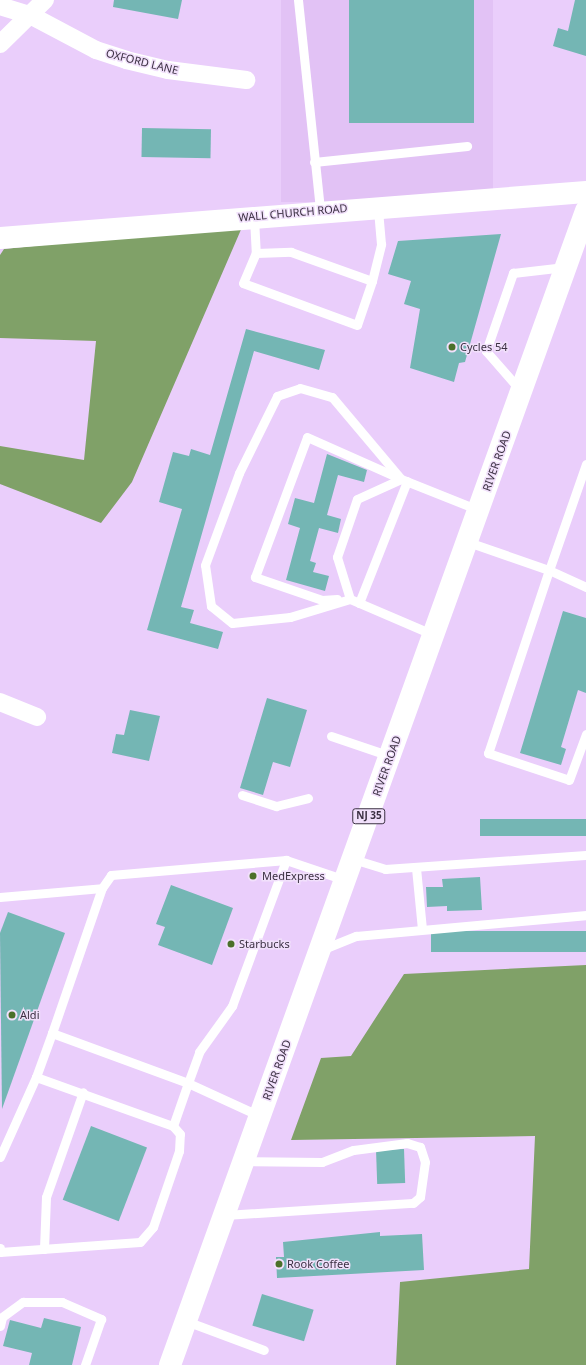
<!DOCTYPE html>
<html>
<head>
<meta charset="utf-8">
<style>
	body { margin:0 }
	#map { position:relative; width:586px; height:1365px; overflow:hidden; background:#eacefb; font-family:"Noto Sans",sans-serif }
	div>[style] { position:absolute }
	.built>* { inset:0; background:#e2c2f5; transform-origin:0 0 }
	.forest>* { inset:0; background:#80a168 }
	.building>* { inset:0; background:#74b6b4; transform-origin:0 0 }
	.lane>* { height:9px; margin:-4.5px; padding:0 4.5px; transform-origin:4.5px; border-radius:4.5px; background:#fff }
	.street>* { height:18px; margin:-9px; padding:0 9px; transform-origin:9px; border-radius:9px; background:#fff }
	.secondary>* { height:22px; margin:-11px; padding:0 11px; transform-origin:11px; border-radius:11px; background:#fff }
	.highway>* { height:22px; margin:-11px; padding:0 11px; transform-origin:11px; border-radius:11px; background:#fff }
	.dots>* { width:11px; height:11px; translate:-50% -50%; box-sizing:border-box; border:2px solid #f1e0fb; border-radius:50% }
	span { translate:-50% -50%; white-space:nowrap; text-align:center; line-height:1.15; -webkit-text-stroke:3px #f1e0fb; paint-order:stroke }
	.shield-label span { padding:1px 3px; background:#f1e0fb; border:1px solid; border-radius:3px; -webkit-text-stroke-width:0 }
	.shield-label { font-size:10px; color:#3b3042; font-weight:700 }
	.street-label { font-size:11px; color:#3b3042 }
	.poi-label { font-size:11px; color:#3b3042 }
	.left { translate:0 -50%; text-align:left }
</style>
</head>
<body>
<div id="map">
	<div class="built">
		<i style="left:281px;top:0;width:212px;height:202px"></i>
	</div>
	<div class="forest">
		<i style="clip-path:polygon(243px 225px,132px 482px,101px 523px,0 484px,0 446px,84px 460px,96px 341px,0 338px,0 255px,4px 249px)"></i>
		<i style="clip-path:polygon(586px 965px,586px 1365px,396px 1365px,400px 1282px,529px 1269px,535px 1136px,291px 1140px,321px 1058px,351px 1056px,404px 974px)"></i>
	</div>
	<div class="building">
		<i style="clip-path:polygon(114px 0,182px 0,178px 19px,113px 7px)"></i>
		<i style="left:349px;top:0;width:125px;height:123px"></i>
		<i style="clip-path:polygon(575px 0,586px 0,586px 56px,553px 46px,558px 28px,568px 31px)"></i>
		<i style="left:142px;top:128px;width:69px;height:29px;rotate:1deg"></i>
		<i style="clip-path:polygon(501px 234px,465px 362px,459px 363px,454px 382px,410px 368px,420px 309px,404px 304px,411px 281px,388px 274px,398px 241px)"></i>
		<i style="clip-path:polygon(246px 329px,325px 350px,319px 370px,254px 351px,181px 607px,194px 610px,190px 623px,223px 632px,218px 649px,147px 630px,182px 509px,159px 502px,173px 452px,189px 456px,191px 449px,210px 455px)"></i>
		<i style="clip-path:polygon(327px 454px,367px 470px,364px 482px,338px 475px,327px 515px,341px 519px,338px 533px,319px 528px,310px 561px,316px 563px,313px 572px,329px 576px,325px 591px,286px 580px,300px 528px,288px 524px,295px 498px,314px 503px)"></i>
		<i style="clip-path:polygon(563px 611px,586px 618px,586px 693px,578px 690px,561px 747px,566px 749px,561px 765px,520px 753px)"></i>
		<i style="clip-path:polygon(267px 698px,307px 710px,290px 767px,273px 762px,263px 795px,240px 788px)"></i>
		<i style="clip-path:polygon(130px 710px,160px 716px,149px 761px,112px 753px,116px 734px,124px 735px)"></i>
		<i style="left:586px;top:819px;width:17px;height:106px;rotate:90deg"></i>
		<i style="clip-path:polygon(480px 877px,482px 910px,447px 911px,447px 906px,427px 907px,426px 887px,443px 887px,442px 879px)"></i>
		<i style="clip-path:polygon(171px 885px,233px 908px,212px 965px,158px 945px,165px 927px,156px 924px)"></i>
		<i style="clip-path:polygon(8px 912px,65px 933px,2px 1109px,0 933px)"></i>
		<i style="left:586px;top:931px;width:21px;height:155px;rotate:90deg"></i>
		<i style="left:91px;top:1126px;width:60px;height:79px;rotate:21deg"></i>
		<i style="left:404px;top:1149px;width:34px;height:28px;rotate:88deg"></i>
		<i style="clip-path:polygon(380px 1232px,380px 1236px,422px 1234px,424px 1270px,277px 1278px,276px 1257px,284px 1257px,283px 1242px)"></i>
		<i style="left:262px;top:1294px;width:54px;height:33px;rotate:17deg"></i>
		<i style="clip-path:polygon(44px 1318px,81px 1327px,72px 1365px,29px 1365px,32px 1353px,3px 1346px,10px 1320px,41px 1328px)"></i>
	</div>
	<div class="lane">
		<i style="left:298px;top:0;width:212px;rotate:84deg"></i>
		<i style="left:314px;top:162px;width:154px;rotate:-6deg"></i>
		<i style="left:254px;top:218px;width:35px;rotate:87deg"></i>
		<i style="left:256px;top:253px;width:35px;rotate:-2deg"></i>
		<i style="left:291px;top:252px;width:86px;rotate:19.7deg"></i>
		<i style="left:372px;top:281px;width:46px;rotate:108.8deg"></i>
		<i style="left:357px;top:325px;width:121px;rotate:-159.8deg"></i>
		<i style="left:243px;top:283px;width:33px;rotate:-67deg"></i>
		<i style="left:372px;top:281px;width:38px;rotate:-76deg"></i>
		<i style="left:381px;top:244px;width:36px;rotate:-95deg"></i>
		<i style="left:521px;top:391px;width:53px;rotate:-131.2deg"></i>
		<i style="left:486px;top:351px;width:83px;rotate:-70.9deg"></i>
		<i style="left:513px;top:273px;width:52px;rotate:-6.6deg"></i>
		<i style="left:586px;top:464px;width:112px;rotate:109.2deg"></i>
		<i style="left:549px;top:570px;width:41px;rotate:24.7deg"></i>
		<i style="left:468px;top:542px;width:86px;rotate:19.1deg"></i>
		<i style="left:549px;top:570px;width:193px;rotate:108.4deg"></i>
		<i style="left:488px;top:753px;width:85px;rotate:18.4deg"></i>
		<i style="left:569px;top:780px;width:49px;rotate:-69.7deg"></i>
		<i style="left:337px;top:599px;width:15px;rotate:176deg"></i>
		<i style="left:322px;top:600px;width:71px;rotate:-161.1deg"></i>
		<i style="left:255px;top:577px;width:149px;rotate:-69.6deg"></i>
		<i style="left:307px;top:437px;width:98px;rotate:24deg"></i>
		<i style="left:350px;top:599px;width:63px;rotate:163.3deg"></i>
		<i style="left:290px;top:617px;width:58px;rotate:174.1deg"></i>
		<i style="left:232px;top:623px;width:27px;rotate:-141deg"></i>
		<i style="left:211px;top:606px;width:41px;rotate:-98.3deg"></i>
		<i style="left:205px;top:565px;width:98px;rotate:-69.7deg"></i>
		<i style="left:239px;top:473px;width:86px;rotate:-63.7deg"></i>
		<i style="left:277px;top:396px;width:24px;rotate:-19deg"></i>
		<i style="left:300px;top:388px;width:33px;rotate:16deg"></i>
		<i style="left:332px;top:397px;width:107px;rotate:49.9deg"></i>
		<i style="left:359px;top:603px;width:131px;rotate:-68.5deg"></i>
		<i style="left:434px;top:635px;width:91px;rotate:-156.8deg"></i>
		<i style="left:350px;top:599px;width:44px;rotate:-107.2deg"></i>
		<i style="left:337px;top:557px;width:61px;rotate:-71deg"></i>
		<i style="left:357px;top:499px;width:48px;rotate:-24.4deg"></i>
		<i style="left:401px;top:479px;width:84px;rotate:21.7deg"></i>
		<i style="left:331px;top:736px;width:62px;rotate:18.7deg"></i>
		<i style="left:242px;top:795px;width:36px;rotate:18deg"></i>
		<i style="left:276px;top:806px;width:33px;rotate:-14deg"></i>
		<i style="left:353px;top:859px;width:34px;rotate:17deg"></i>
		<i style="left:385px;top:869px;width:201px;rotate:-4deg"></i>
		<i style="left:416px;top:868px;width:61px;rotate:84.4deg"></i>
		<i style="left:0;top:897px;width:102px;rotate:-5deg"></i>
		<i style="left:321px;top:950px;width:38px;rotate:-22deg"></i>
		<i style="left:356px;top:936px;width:231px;rotate:-5.2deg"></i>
		<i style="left:36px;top:1077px;width:47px;rotate:-70deg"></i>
		<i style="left:260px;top:1116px;width:79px;rotate:-155.4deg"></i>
		<i style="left:188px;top:1083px;width:145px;rotate:-159.8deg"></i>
		<i style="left:52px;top:1033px;width:153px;rotate:-71deg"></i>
		<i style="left:102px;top:888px;width:16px;rotate:-55deg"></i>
		<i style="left:111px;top:875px;width:176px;rotate:-4.9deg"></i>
		<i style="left:286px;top:860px;width:62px;rotate:18.7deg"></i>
		<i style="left:0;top:1157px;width:88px;rotate:-65.8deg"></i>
		<i style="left:36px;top:1077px;width:145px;rotate:19.7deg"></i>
		<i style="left:225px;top:1215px;width:188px;rotate:-3.7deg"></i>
		<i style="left:413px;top:1203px;width:9px;rotate:-41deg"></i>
		<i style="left:420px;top:1197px;width:35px;rotate:-82deg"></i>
		<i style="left:425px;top:1162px;width:16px;rotate:-108deg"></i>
		<i style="left:420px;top:1147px;width:14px;rotate:-163deg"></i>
		<i style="left:407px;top:1143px;width:54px;rotate:172.6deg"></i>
		<i style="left:353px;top:1150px;width:33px;rotate:159deg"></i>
		<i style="left:322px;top:1162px;width:78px;rotate:-179.3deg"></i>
		<i style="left:0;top:1248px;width:4px;rotate:90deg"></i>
		<i style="left:0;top:1252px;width:140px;rotate:-4.1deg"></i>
		<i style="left:140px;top:1242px;width:20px;rotate:-49deg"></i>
		<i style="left:153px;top:1227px;width:80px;rotate:-71.1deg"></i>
		<i style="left:179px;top:1151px;width:17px;rotate:-87deg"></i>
		<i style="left:180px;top:1134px;width:11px;rotate:-131deg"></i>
		<i style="left:173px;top:1126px;width:46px;rotate:-70.8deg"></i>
		<i style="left:188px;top:1083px;width:33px;rotate:-70deg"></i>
		<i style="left:199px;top:1052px;width:57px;rotate:-54.3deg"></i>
		<i style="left:232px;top:1006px;width:156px;rotate:-69.7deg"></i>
		<i style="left:44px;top:1249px;width:52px;rotate:-87.8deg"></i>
		<i style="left:46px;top:1197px;width:111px;rotate:-70.6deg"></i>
		<i style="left:186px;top:1321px;width:83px;rotate:20.4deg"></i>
		<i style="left:0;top:1326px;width:9px;rotate:-77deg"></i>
		<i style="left:2px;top:1317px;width:26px;rotate:-36deg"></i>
		<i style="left:23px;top:1302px;width:39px"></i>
		<i style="left:62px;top:1302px;width:43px;rotate:23.6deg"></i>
		<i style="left:101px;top:1319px;width:49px;rotate:109.2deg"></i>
	</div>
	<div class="street">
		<i style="left:0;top:6px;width:31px;rotate:17deg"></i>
		<i style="left:30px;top:15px;width:75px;rotate:27.9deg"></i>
		<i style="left:96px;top:50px;width:32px;rotate:18deg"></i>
		<i style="left:126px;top:60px;width:43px;rotate:13.4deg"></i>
		<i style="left:168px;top:70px;width:79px;rotate:7.3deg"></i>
		<i style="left:0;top:44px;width:63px;rotate:-44.4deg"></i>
		<i style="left:0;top:702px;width:40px;rotate:22deg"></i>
	</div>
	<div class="secondary">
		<i style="left:0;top:238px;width:588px;rotate:-4.49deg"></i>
	</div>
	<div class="highway">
		<i style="left:170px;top:1365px;width:1227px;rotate:-70.18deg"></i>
	</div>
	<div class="dots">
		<i style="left:452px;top:347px;background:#4b702a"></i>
		<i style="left:253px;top:876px;background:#4b702a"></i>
		<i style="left:231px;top:944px;background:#4b702a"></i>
		<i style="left:12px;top:1015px;background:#4b702a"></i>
		<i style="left:279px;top:1264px;background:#4b702a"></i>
	</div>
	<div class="shield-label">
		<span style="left:369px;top:816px">NJ 35</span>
	</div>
	<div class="street-label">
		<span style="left:142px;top:62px;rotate:14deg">OXFORD LANE</span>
		<span style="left:293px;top:213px;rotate:-5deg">WALL CHURCH ROAD</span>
		<span style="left:497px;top:461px;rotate:-70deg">RIVER ROAD</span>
		<span style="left:387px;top:766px;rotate:-70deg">RIVER ROAD</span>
		<span style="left:277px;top:1070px;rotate:-70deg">RIVER ROAD</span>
	</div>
	<div class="poi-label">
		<span class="left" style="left:460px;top:347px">Cycles 54</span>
		<span class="left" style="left:262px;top:876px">MedExpress</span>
		<span class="left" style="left:239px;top:944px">Starbucks</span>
		<span class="left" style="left:20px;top:1015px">Aldi</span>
		<span class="left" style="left:287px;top:1264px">Rook Coffee</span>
	</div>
</div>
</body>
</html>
